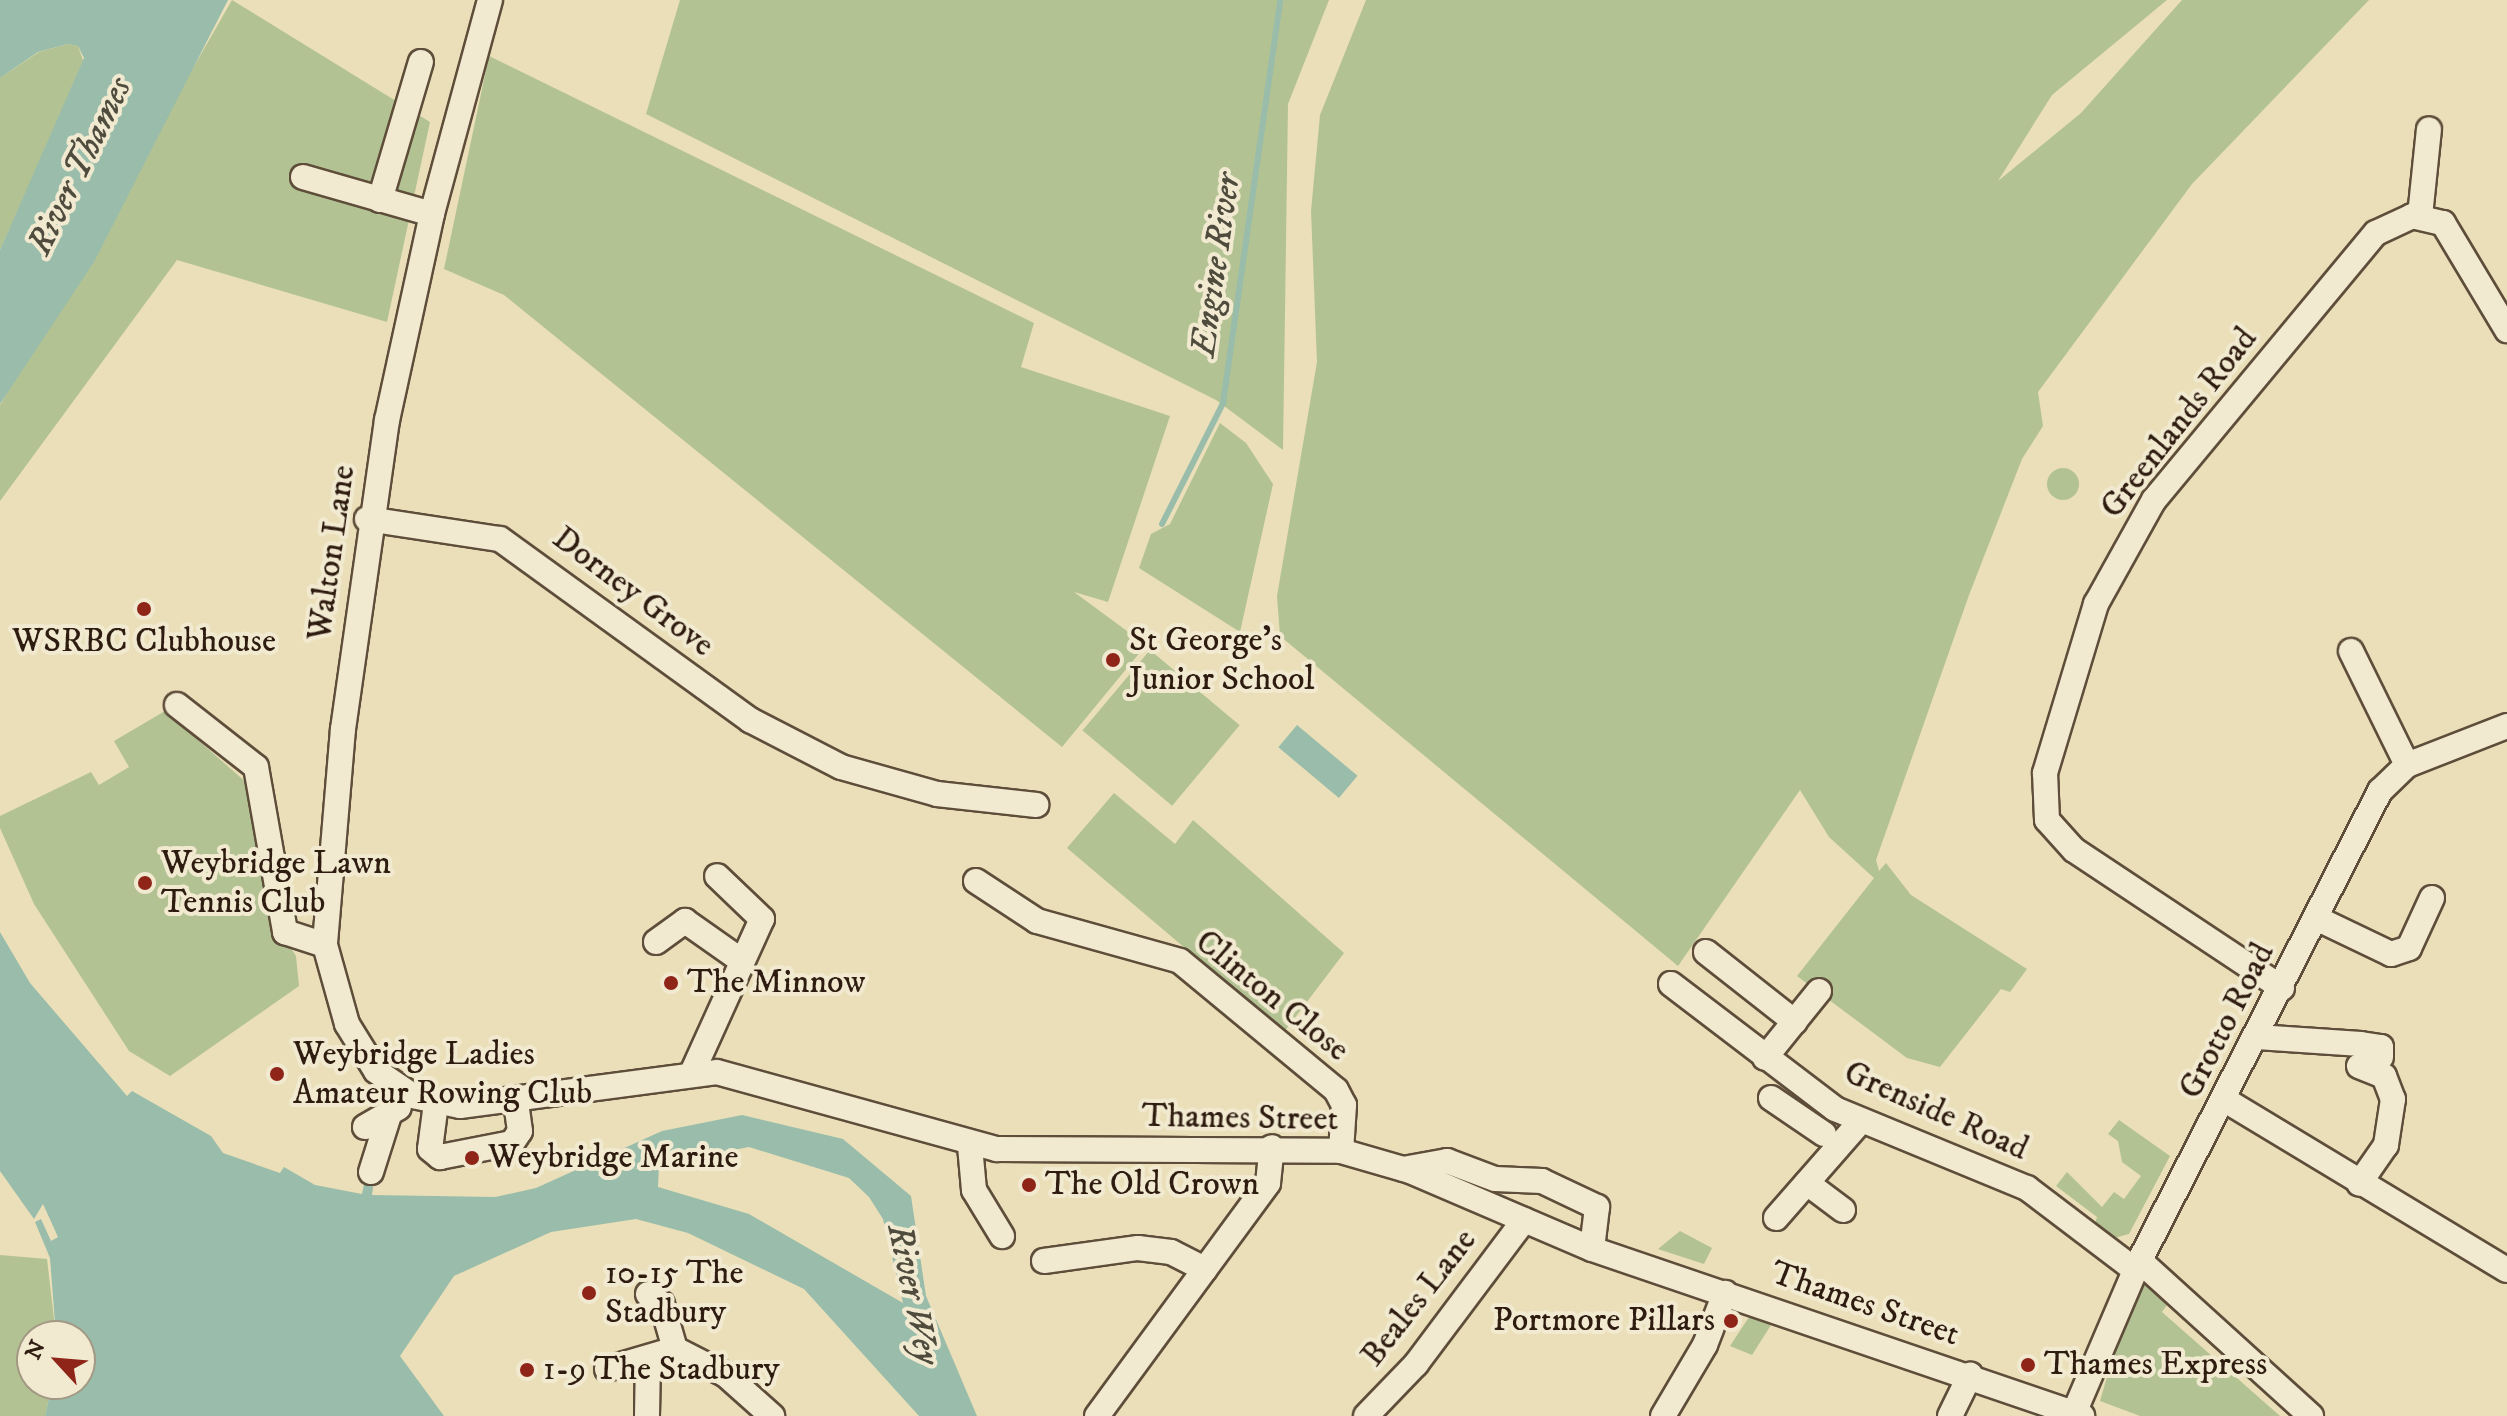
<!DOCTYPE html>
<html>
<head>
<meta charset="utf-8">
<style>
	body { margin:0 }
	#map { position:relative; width:2507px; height:1416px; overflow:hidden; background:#eadfb8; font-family:"IM FELL DW Pica",serif }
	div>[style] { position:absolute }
	.green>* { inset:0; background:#b3c292; transform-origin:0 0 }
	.round { border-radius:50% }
	.water>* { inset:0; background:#99bdaa; transform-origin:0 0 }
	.stream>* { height:6px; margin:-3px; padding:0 3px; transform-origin:3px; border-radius:3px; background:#99bdaa }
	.roads { filter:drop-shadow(2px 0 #5e4d3a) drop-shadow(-2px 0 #5e4d3a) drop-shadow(0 2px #5e4d3a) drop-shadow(0 -2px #5e4d3a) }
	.minor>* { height:24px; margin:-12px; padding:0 12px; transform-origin:12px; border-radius:12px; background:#f1ead1 }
	.dots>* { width:22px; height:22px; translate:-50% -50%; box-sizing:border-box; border:4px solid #f1ead1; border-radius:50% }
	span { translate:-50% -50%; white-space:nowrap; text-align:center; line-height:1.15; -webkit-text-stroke:8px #f1ead1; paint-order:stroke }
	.street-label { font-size:34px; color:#2f1c10 }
	.poi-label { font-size:34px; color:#2f1c10 }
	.left { translate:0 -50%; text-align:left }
	.right { translate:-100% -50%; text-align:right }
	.water-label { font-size:36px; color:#4f4c3e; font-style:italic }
	.north { position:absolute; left:16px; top:1320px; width:80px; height:80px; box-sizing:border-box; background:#f1ead1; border:2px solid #a39884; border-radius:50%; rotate:296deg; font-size:22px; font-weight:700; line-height:32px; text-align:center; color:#2f1c10 }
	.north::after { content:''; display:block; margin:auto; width:28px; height:36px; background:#8f2418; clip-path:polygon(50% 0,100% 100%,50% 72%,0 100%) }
</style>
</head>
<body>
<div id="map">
	<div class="green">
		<i style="clip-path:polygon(232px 0,430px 122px,387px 322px,177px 260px,0 501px,0 405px)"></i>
		<i style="clip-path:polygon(680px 0,1329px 0,1288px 104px,1283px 450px,1216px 400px,646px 114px)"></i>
		<i style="clip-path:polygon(1366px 0,2167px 0,2052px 95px,1998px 181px,2081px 113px,2182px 0,2369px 0,2192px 184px,2038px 392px,2043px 426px,2022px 459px,1969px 595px,1876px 860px,1879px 871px,1886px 863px,1911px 895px,2027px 969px,2010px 992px,2001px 989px,1940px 1067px,1907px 1058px,1797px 976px,1874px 878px,1829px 837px,1800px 790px,1678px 966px,1280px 636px,1277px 596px,1317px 362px,1311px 211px,1320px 115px)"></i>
		<i style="clip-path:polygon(68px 44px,78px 46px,84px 63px,0 250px,0 78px,39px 52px)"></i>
		<i style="clip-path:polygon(489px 56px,1034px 323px,1021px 367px,1170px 416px,1108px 602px,1074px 592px,1146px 645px,1062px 747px,504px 295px,444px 269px)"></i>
		<i style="clip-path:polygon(1220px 423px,1246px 443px,1273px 484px,1240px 632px,1139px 568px,1151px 534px,1170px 524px)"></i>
		<i class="round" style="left:2047px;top:468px;width:32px;height:32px"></i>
		<i style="left:1150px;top:650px;width:117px;height:105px;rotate:40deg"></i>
		<i style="clip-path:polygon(165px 711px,248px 784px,268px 914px,296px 956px,299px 986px,170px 1076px,129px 1051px,34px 904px,0 828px,0 816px,91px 772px,99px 785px,129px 767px,114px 741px)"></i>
		<i style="clip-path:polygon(1114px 793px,1175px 844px,1193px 820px,1344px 953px,1284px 1032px,1067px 848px)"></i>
		<i style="clip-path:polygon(2119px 1120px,2170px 1156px,2129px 1234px,2111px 1239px,2094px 1228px,2097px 1217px,2056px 1186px,2067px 1172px,2102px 1207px,2114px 1192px,2124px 1199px,2141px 1176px,2122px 1162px,2118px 1141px,2108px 1134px)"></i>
		<i style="clip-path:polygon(1680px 1231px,1712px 1248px,1704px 1264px,1658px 1249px)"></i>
		<i style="clip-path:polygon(0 1255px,47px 1259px,56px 1336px,32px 1336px,32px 1384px,52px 1384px,45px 1416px,0 1416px)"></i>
		<i style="clip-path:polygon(2148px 1278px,2172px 1298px,2162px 1312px,2280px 1416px,2140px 1416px,2100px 1401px,2119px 1335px)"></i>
		<i style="clip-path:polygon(1749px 1317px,1771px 1325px,1752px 1355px,1730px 1346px)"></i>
	</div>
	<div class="water">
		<i style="clip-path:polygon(0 0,228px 0,94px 262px,0 404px,0 250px,84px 58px,78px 46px,68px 44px,38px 52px,0 78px)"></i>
		<i style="left:1297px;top:725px;width:79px;height:29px;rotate:40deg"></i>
		<i style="clip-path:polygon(evenodd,0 932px,30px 983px,127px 1096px,132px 1091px,211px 1136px,223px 1153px,280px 1173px,284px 1167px,315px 1185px,362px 1194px,365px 1179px,374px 1181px,372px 1195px,495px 1197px,536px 1188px,662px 1131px,742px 1115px,843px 1139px,911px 1196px,926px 1296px,977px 1416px,919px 1416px,804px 1289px,688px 1233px,636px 1219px,551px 1232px,454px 1276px,400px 1356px,444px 1416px,45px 1416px,52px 1384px,80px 1384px,80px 1336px,56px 1336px,50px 1258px,35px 1222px,41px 1219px,51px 1241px,58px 1237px,43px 1204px,34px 1219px,0 1171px,0 932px,749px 1147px,849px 1178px,869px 1197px,883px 1219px,903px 1303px,749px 1214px,658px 1187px,659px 1166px,632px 1169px,749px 1147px)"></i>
	</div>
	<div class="stream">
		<i style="left:1162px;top:524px;width:136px;rotate:-63.2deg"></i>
		<i style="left:1223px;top:403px;width:407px;rotate:-81.9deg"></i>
	</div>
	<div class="roads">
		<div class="minor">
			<i style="left:490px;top:0;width:222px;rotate:105.2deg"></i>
			<i style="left:432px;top:214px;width:211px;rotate:102.3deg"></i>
			<i style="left:387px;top:420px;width:312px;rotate:98.1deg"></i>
			<i style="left:343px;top:729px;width:217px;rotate:94.8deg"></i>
			<i style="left:325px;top:945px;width:82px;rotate:74.4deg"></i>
			<i style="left:347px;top:1024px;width:55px;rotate:58.3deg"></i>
			<i style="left:376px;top:1071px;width:45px;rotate:34deg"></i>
			<i style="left:413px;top:1096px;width:48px;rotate:12deg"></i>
			<i style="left:460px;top:1106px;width:259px;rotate:-7.5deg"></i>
			<i style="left:717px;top:1072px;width:290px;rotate:15.4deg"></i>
			<i style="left:997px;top:1149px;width:344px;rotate:0.3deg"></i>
			<i style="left:1341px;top:1151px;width:72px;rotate:16.2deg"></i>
			<i style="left:1410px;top:1171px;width:198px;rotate:23.2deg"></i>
			<i style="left:1592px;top:1249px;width:518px;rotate:18.82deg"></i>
			<i style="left:303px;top:177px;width:134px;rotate:16deg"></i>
			<i style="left:380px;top:200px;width:144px;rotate:-73.5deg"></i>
			<i style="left:2420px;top:216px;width:87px;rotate:-84.1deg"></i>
			<i style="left:367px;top:519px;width:134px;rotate:8.6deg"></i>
			<i style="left:500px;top:539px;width:309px;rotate:35.9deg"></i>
			<i style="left:750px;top:720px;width:102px;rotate:27.3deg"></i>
			<i style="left:841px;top:767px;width:100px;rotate:15.7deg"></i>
			<i style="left:937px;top:794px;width:100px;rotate:6.3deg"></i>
			<i style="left:2351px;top:651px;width:127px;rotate:63.8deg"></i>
			<i style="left:177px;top:705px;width:100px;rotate:38.1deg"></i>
			<i style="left:256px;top:767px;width:168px;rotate:80deg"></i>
			<i style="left:285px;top:932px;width:42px;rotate:18deg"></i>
			<i style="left:976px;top:881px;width:73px;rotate:33.3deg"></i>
			<i style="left:1037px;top:921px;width:148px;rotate:15.6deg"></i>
			<i style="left:1180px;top:961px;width:202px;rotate:39.6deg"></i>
			<i style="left:1336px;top:1090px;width:17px;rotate:62deg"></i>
			<i style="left:1344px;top:1105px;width:46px;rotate:93.7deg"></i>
			<i style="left:2318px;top:919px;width:81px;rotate:25.6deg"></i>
			<i style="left:2391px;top:954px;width:19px;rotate:-18deg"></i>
			<i style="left:2409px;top:948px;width:55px;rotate:-65.3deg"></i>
			<i style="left:656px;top:942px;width:36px;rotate:-36deg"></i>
			<i style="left:685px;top:921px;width:66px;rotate:35.1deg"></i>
			<i style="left:1706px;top:952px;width:113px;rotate:38.2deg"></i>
			<i style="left:1671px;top:984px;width:206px;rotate:37.3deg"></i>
			<i style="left:1835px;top:1109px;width:208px;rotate:22.4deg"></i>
			<i style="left:2027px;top:1188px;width:136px;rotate:37.2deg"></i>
			<i style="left:2282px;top:988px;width:250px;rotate:-146.4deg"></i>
			<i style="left:2074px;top:850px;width:40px;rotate:-132deg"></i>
			<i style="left:2047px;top:820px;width:47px;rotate:-92.4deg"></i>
			<i style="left:2045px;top:773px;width:177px;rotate:-73.2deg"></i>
			<i style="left:2096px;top:604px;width:119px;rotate:-60.9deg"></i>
			<i style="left:2154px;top:500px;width:347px;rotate:-50.3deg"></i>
			<i style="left:2376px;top:233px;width:40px;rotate:-25deg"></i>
			<i style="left:2412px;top:216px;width:32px;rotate:13deg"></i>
			<i style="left:2443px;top:223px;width:125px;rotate:59.1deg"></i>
			<i style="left:2257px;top:1037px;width:104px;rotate:3.9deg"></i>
			<i style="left:2361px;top:1044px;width:20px;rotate:9deg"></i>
			<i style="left:2381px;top:1047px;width:10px;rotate:90deg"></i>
			<i style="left:1765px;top:1058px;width:86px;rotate:-51.1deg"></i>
			<i style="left:2359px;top:1066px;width:27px;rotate:22deg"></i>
			<i style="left:2384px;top:1076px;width:25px;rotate:69deg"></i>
			<i style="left:2393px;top:1099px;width:47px;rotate:98.7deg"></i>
			<i style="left:2386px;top:1145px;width:47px;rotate:124.7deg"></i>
			<i style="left:692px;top:1073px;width:169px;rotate:-65.6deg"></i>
			<i style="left:762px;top:919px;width:62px;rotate:-136.3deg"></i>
			<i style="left:1771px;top:1098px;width:64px;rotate:34.2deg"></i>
			<i style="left:2225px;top:1100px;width:329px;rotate:31.1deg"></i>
			<i style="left:436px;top:1103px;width:46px;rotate:97.4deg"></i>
			<i style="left:430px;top:1149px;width:13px;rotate:39deg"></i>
			<i style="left:440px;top:1157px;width:73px;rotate:-11deg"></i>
			<i style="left:512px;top:1143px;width:14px;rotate:-56deg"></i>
			<i style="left:520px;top:1131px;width:28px;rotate:-98deg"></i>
			<i style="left:365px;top:1127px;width:39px;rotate:-30deg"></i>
			<i style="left:970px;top:1146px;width:44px;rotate:84.8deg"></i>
			<i style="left:974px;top:1190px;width:54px;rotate:58.7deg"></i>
			<i style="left:1403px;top:1169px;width:45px;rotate:-10.3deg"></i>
			<i style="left:1447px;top:1161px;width:51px;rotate:20.6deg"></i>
			<i style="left:1495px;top:1179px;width:47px;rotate:2.4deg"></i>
			<i style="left:1542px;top:1181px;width:61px;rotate:25.3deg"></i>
			<i style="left:1597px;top:1207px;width:42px;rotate:96.8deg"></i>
			<i style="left:371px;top:1172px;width:60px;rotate:-72.5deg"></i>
			<i style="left:1807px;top:1183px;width:45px;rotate:36.9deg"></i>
			<i style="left:1776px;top:1218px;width:129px;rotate:-48.8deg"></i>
			<i style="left:1044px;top:1261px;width:95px;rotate:-7.9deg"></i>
			<i style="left:1138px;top:1248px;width:33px;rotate:7deg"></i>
			<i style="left:1171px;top:1252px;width:38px;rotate:27deg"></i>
			<i style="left:2140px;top:1261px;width:231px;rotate:42.2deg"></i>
			<i style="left:648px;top:1294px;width:17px;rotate:36deg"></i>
			<i style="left:662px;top:1304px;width:47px;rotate:73.9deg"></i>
			<i style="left:607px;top:1369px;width:71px;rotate:-16.4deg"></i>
			<i style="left:675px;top:1349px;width:57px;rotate:27deg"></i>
			<i style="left:726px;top:1375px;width:62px;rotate:41.7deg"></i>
			<i style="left:2074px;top:1413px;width:160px;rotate:-66.8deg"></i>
			<i style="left:2137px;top:1266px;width:534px;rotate:-62.91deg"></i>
			<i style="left:2380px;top:791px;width:37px;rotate:-44deg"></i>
			<i style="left:2407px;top:765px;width:107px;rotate:-21.3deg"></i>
			<i style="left:647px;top:1416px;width:56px;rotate:-89deg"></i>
			<i style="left:1097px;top:1416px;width:289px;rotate:-53.7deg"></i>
			<i style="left:1268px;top:1183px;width:36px;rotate:-84deg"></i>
			<i style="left:1366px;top:1416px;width:72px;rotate:-46.1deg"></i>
			<i style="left:1416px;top:1364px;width:180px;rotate:-53.1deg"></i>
			<i style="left:1663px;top:1416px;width:82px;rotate:-59.4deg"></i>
			<i style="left:1705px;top:1345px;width:56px;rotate:-69deg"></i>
			<i style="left:1950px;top:1416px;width:46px;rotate:-64deg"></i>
		</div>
	</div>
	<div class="dots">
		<i style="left:144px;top:609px;background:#8f2418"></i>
		<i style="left:1113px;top:660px;background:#8f2418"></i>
		<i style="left:145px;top:883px;background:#8f2418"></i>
		<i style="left:671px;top:983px;background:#8f2418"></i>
		<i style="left:277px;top:1074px;background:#8f2418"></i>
		<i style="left:472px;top:1158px;background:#8f2418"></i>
		<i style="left:1029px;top:1185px;background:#8f2418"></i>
		<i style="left:589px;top:1293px;background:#8f2418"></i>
		<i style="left:1731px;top:1321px;background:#8f2418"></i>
		<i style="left:2028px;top:1365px;background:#8f2418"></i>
		<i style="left:527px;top:1370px;background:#8f2418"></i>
	</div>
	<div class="street-label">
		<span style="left:2179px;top:423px;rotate:-52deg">Greenlands Road</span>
		<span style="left:332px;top:553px;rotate:-82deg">Walton Lane</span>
		<span style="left:633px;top:592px;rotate:37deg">Dorney Grove</span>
		<span style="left:1272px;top:996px;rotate:39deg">Clinton Close</span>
		<span style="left:2227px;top:1021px;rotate:-63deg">Grotto Road</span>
		<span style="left:1936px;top:1111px;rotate:24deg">Grenside Road</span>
		<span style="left:1240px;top:1118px;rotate:1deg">Thames Street</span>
		<span style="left:1419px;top:1298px;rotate:-52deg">Beales Lane</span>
		<span style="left:1865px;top:1304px;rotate:19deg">Thames Street</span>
	</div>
	<div class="poi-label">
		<span class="left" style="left:1129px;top:660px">St George's<br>Junior School</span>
		<span style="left:144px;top:642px">WSRBC Clubhouse</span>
		<span class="left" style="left:161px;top:883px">Weybridge Lawn<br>Tennis Club</span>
		<span class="left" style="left:687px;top:983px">The Minnow</span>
		<span class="left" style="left:293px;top:1074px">Weybridge Ladies<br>Amateur Rowing Club</span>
		<span class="left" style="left:488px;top:1158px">Weybridge Marine</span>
		<span class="left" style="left:1045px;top:1185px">The Old Crown</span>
		<span class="left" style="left:605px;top:1293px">10-15 The<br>Stadbury</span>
		<span class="right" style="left:1715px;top:1321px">Portmore Pillars</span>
		<span class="left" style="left:2044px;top:1365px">Thames Express</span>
		<span class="left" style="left:543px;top:1370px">1-9 The Stadbury</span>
	</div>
	<div class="water-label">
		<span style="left:80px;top:166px;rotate:-64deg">River Thames</span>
		<span style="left:1216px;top:265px;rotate:-82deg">Engine River</span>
		<span style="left:913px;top:1294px;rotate:78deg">River Wey</span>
	</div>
	<div class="north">N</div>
</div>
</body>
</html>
